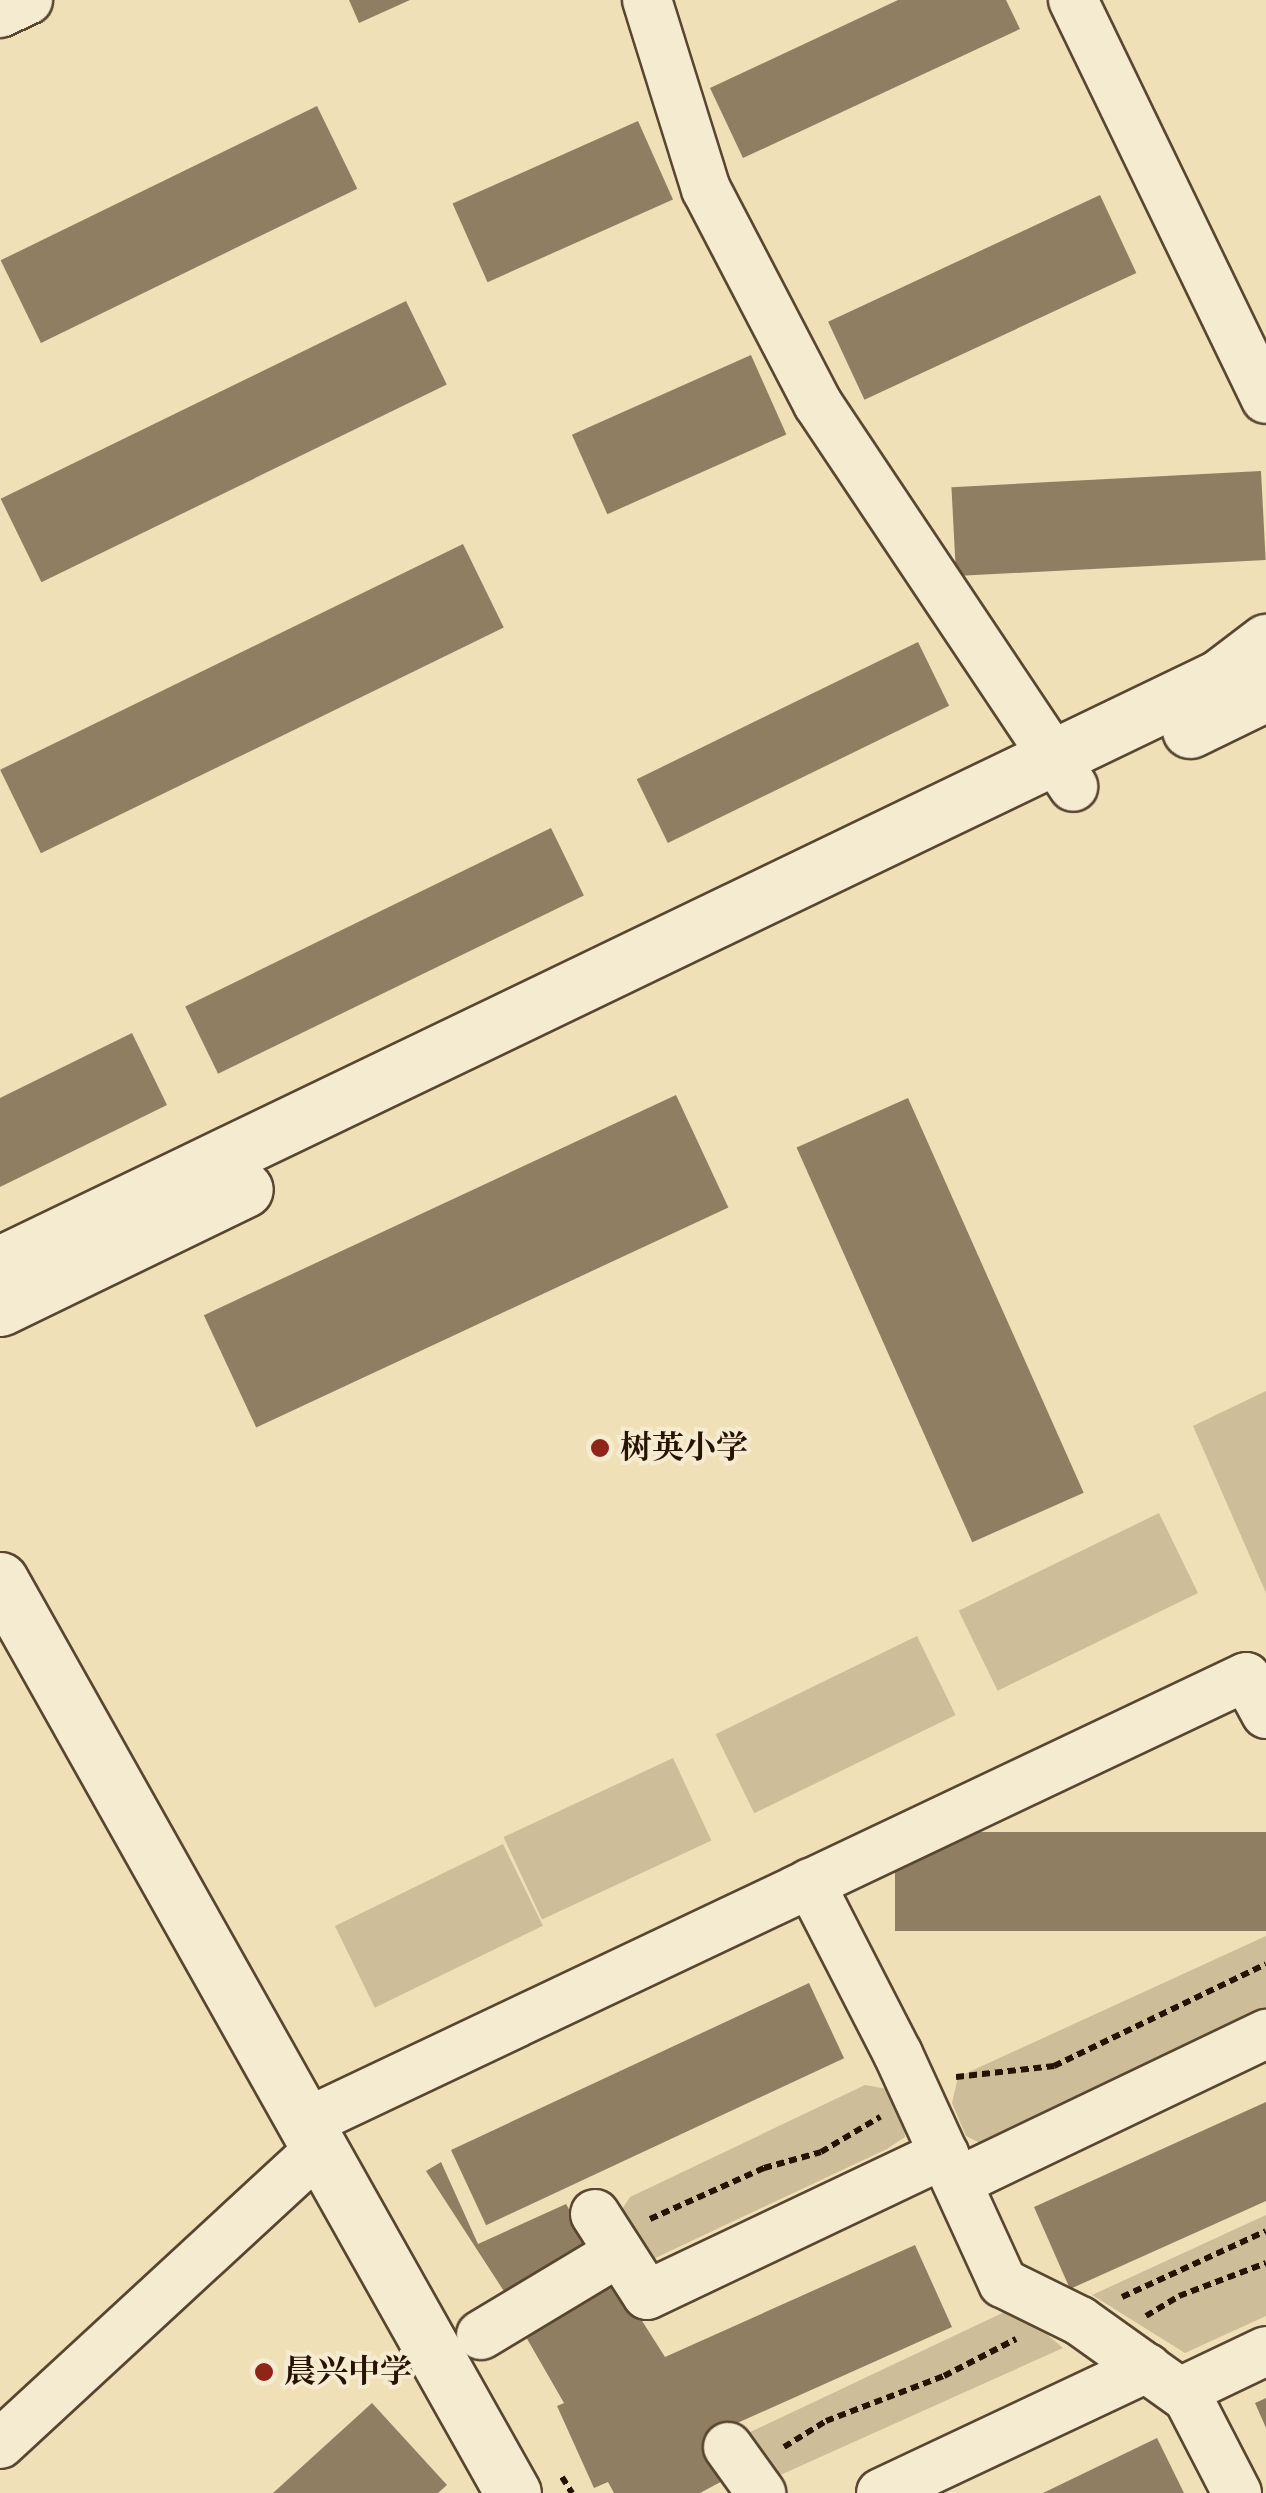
<!DOCTYPE html>
<html>
<head>
<meta charset="utf-8">
<style>
	body { margin:0 }
	#map { position:relative; width:1266px; height:2493px; overflow:hidden; background:#f0e0b8; font-family:Cardo,"Noto Serif SC",serif }
	div>[style] { position:absolute }
	.green>* { inset:0; background:#cebd99; transform-origin:0 0 }
	.building>* { inset:0; background:#8f7e61; transform-origin:0 0 }
	.path>* { height:6px; margin-top:-3px; transform-origin:0; background:repeating-linear-gradient(90deg,#261303 0 8px,transparent 0 13px) }
	.roads { filter:drop-shadow(2px 0 #584630) drop-shadow(-2px 0 #584630) drop-shadow(0 2px #584630) drop-shadow(0 -2px #584630) }
	.street>* { height:48px; margin:-24px; padding:0 24px; transform-origin:24px; border-radius:24px; background:#f5ebd1 }
	.secondary>* { height:55px; margin:-27.5px; padding:0 27.5px; transform-origin:27.5px; border-radius:27.5px; background:#f5ebd1 }
	.dots>* { width:28px; height:28px; translate:-50% -50%; box-sizing:border-box; border:5px solid #f5ebd1; border-radius:50% }
	span { translate:-50% -50%; white-space:nowrap; text-align:center; line-height:1.15; -webkit-text-stroke:8px #f5ebd1; paint-order:stroke }
	.poi-label { font-size:32px; color:#261303; font-weight:700 }
	.left { translate:0 -50%; text-align:left }
</style>
</head>
<body>
<div id="map">
	<div class="green">
		<i style="clip-path:polygon(1266px 1391px,1266px 1593px,1193px 1426px)"></i>
		<i style="left:1159px;top:1513px;width:89px;height:223px;rotate:64deg"></i>
		<i style="left:917px;top:1636px;width:88px;height:224px;rotate:64deg"></i>
		<i style="left:673px;top:1758px;width:91px;height:187px;rotate:65deg"></i>
		<i style="left:503px;top:1844px;width:91px;height:187px;rotate:64deg"></i>
		<i style="clip-path:polygon(1266px 1936px,1266px 2013px,984px 2145px,966px 2136px,952px 2103px,958px 2077px)"></i>
		<i style="clip-path:polygon(865px 2085px,893px 2090px,904px 2119px,905px 2137px,887px 2149px,651px 2260px,615px 2220px,630px 2197px)"></i>
		<i style="clip-path:polygon(1266px 2215px,1266px 2316px,1185px 2353px,1092px 2295px)"></i>
		<i style="clip-path:polygon(1015px 2307px,1063px 2348px,778px 2476px,748px 2433px)"></i>
	</div>
	<div class="building">
		<i style="clip-path:polygon(349px 0,410px 0,359px 23px)"></i>
		<i style="clip-path:polygon(898px 0,1006px 0,1020px 29px,743px 158px,710px 88px)"></i>
		<i style="left:317px;top:106px;width:92px;height:352px;rotate:64deg"></i>
		<i style="left:638px;top:121px;width:86px;height:203px;rotate:66deg"></i>
		<i style="left:1100px;top:195px;width:86px;height:300px;rotate:65deg"></i>
		<i style="left:406px;top:301px;width:93px;height:451px;rotate:64deg"></i>
		<i style="left:751px;top:355px;width:87px;height:196px;rotate:66deg"></i>
		<i style="left:1261px;top:471px;width:89px;height:310px;rotate:87deg"></i>
		<i style="left:463px;top:544px;width:93px;height:515px;rotate:64deg"></i>
		<i style="left:918px;top:642px;width:71px;height:313px;rotate:64deg"></i>
		<i style="left:551px;top:828px;width:75px;height:407px;rotate:64deg"></i>
		<i style="clip-path:polygon(132px 1033px,167px 1105px,0 1187px,0 1098px)"></i>
		<i style="left:676px;top:1095px;width:124px;height:521px;rotate:65deg"></i>
		<i style="left:908px;top:1098px;width:432px;height:122px;rotate:66deg"></i>
		<i style="left:1266px;top:1832px;width:99px;height:371px;rotate:90deg"></i>
		<i style="left:809px;top:1983px;width:83px;height:395px;rotate:65deg"></i>
		<i style="clip-path:polygon(1266px 2102px,1266px 2201px,1070px 2289px,1034px 2207px)"></i>
		<i style="clip-path:polygon(441px 2162px,478px 2244px,566px 2204px,592px 2250px,509px 2299px,426px 2171px)"></i>
		<i style="clip-path:polygon(915px 2245px,952px 2327px,706px 2437px,728px 2478px,700px 2493px,614px 2493px,608px 2482px,594px 2488px,557px 2406px,564px 2403px,526px 2337px,618px 2283px,665px 2357px)"></i>
		<i style="clip-path:polygon(1266px 2398px,1266px 2428px,1255px 2403px)"></i>
		<i style="clip-path:polygon(372px 2403px,447px 2485px,438px 2493px,273px 2493px)"></i>
		<i style="clip-path:polygon(1157px 2438px,1184px 2493px,1043px 2493px)"></i>
	</div>
	<div class="path">
		<i style="left:956px;top:2077px;width:99px;rotate:-6.4deg"></i>
		<i style="left:1054px;top:2066px;width:235px;rotate:-25.7deg"></i>
		<i style="left:650px;top:2219px;width:125px;rotate:-24.1deg"></i>
		<i style="left:764px;top:2168px;width:59px;rotate:-15.7deg"></i>
		<i style="left:821px;top:2152px;width:69px;rotate:-30.7deg"></i>
		<i style="left:1122px;top:2297px;width:158px;rotate:-24.6deg"></i>
		<i style="left:1146px;top:2316px;width:39px;rotate:-31deg"></i>
		<i style="left:1179px;top:2296px;width:93px;rotate:-20.8deg"></i>
		<i style="left:784px;top:2447px;width:49px;rotate:-31.8deg"></i>
		<i style="left:826px;top:2421px;width:126px;rotate:-20.9deg"></i>
		<i style="left:944px;top:2376px;width:81px;rotate:-27.2deg"></i>
		<i style="left:562px;top:2477px;width:19px;rotate:58deg"></i>
	</div>
	<div class="roads">
		<div class="street">
			<i style="left:647px;top:0;width:198px;rotate:72.7deg"></i>
			<i style="left:706px;top:189px;width:242px;rotate:62.5deg"></i>
			<i style="left:818px;top:404px;width:460px;rotate:56.3deg"></i>
			<i style="left:1073px;top:0;width:443px;rotate:64.2deg"></i>
			<i style="left:0;top:13px;width:31px;rotate:-25deg"></i>
			<i style="left:810px;top:1883px;width:192px;rotate:62.8deg"></i>
			<i style="left:898px;top:2054px;width:252px;rotate:65.4deg"></i>
			<i style="left:1003px;top:2283px;width:86px;rotate:26.3deg"></i>
			<i style="left:1080px;top:2321px;width:133px;rotate:35.5deg"></i>
			<i style="left:1188px;top:2398px;width:107px;rotate:62.7deg"></i>
			<i style="left:305px;top:2123px;width:1041px;rotate:-25.36deg"></i>
			<i style="left:1246px;top:1677px;width:42px;rotate:61.6deg"></i>
			<i style="left:957px;top:2182px;width:343px;rotate:-25.6deg"></i>
			<i style="left:595px;top:2214px;width:96px;rotate:57.3deg"></i>
			<i style="left:647px;top:2295px;width:329px;rotate:-25.4deg"></i>
			<i style="left:481px;top:2335px;width:161px;rotate:-31deg"></i>
			<i style="left:1180px;top:2392px;width:95px;rotate:-25.5deg"></i>
			<i style="left:0;top:2444px;width:435px;rotate:-42.7deg"></i>
			<i style="left:728px;top:2447px;width:57px;rotate:54.3deg"></i>
			<i style="left:881px;top:2493px;width:294px;rotate:-25.2deg"></i>
		</div>
		<div class="secondary">
			<i style="left:1190px;top:730px;width:85px;rotate:-26deg"></i>
			<i style="left:0;top:1264px;width:1354px;rotate:-25.69deg"></i>
			<i style="left:1220px;top:677px;width:58px;rotate:-37.3deg"></i>
			<i style="left:0;top:1308px;width:272px;rotate:-25.9deg"></i>
			<i style="left:0;top:1580px;width:1047px;rotate:60.67deg"></i>
		</div>
	</div>
	<div class="dots">
		<i style="left:600px;top:1448px;background:#8f2418"></i>
		<i style="left:264px;top:2372px;background:#8f2418"></i>
	</div>
	<div class="poi-label">
		<span class="left" style="left:620px;top:1448px">树英小学</span>
		<span class="left" style="left:284px;top:2372px">晨兴中学</span>
	</div>
</div>
</body>
</html>
